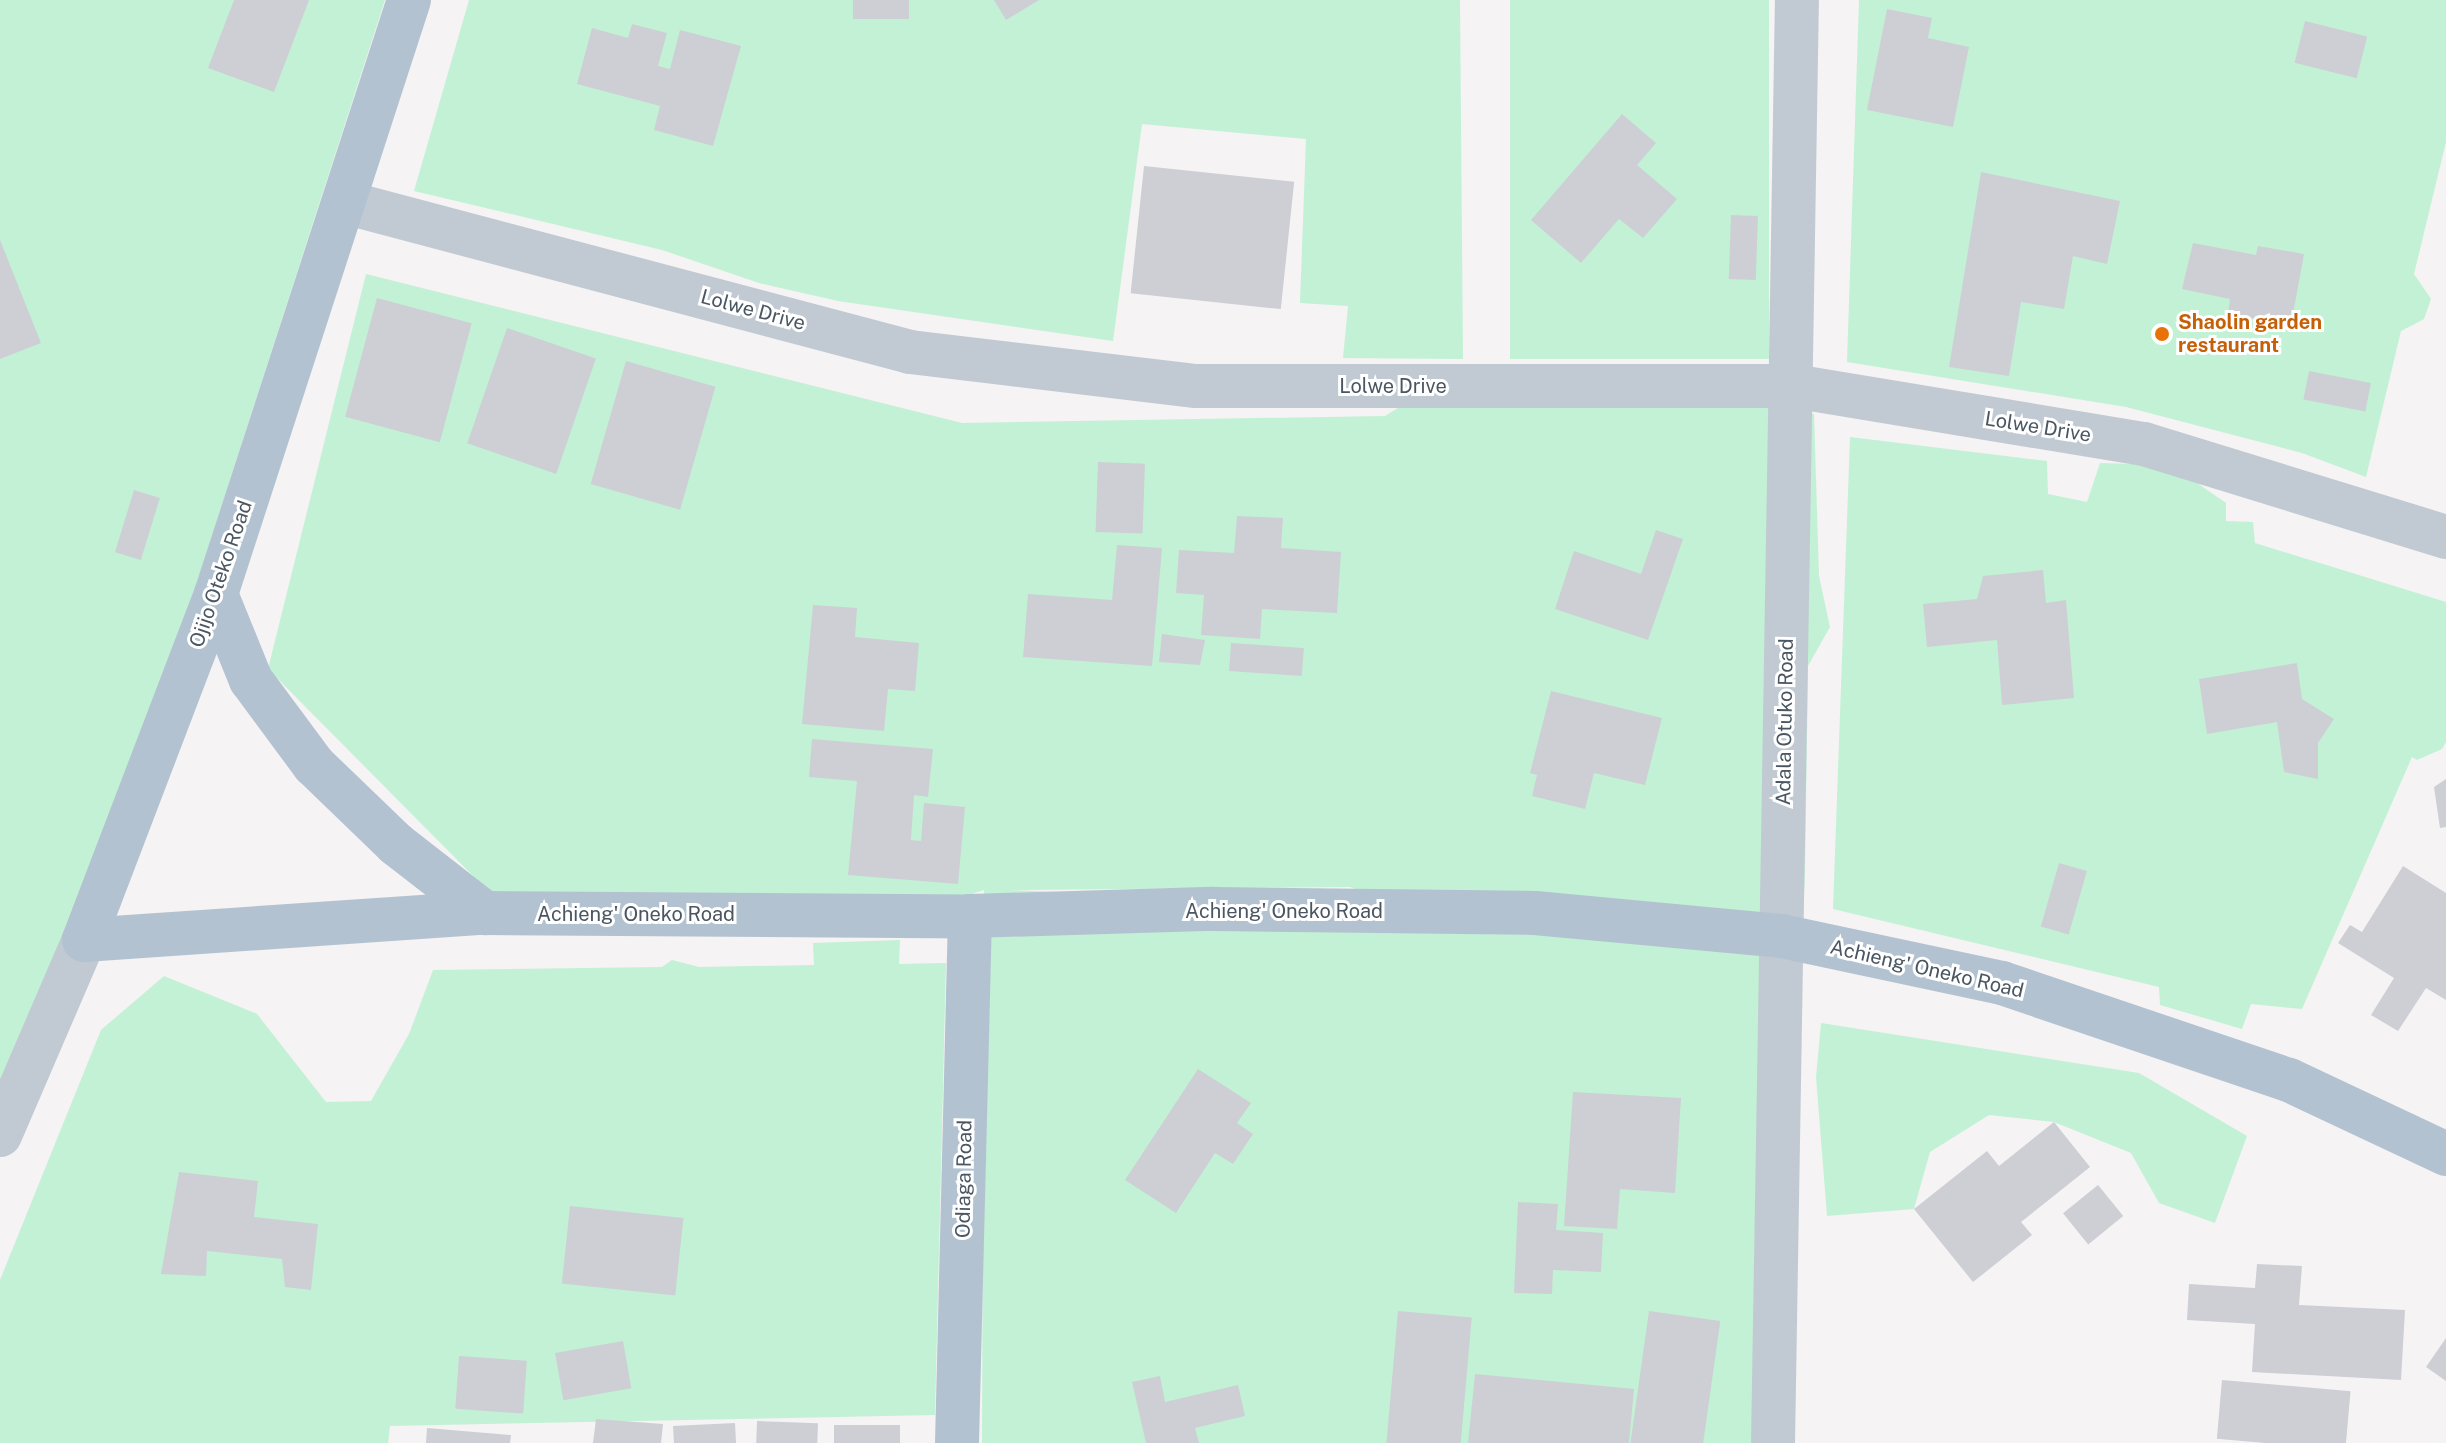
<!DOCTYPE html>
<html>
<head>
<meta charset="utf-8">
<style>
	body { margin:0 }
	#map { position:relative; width:2446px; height:1443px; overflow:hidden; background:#f5f3f3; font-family:"Public Sans",sans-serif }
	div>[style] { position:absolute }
	.green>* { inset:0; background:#c3f1d5; transform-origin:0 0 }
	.building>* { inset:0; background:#cdcfd5; transform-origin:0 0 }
	.minor>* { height:44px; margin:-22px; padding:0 22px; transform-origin:22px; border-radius:22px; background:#c1cad2 }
	.major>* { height:44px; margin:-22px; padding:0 22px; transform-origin:22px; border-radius:22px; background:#b3c2d1 }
	.dots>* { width:22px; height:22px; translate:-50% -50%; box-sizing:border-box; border:4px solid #fff; border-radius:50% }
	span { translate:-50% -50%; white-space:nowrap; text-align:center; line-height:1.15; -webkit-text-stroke:6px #fff; paint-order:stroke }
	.street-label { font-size:20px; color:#4a5661 }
	.food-label { font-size:20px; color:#c56008; font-weight:700 }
	.left { translate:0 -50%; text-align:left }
</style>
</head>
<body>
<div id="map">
	<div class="green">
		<i style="clip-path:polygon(0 0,385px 0,200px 573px,36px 1053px,0 1121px)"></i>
		<i style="clip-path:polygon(469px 0,1460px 0,1463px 359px,1343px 358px,1348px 306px,1300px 303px,1306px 139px,1142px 124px,1113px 341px,838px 301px,759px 283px,662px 250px,414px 191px)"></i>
		<i style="left:1510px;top:0;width:259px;height:359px"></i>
		<i style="clip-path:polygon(1859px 0,2446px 0,2446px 142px,2414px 274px,2431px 299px,2424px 319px,2401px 331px,2366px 477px,2302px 453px,2126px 407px,1847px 362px)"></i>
		<i style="clip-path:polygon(evenodd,366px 274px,962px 423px,1385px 416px,1417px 396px,1771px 406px,1814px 414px,1819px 576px,1830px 627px,1808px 666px,1805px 874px,1778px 1443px,982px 1443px,984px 890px,959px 898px,493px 896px,268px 669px,366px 274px,1350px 887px,1377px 896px,1770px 921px,1009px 890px,1350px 887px)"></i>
		<i style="clip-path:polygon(1850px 437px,2047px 461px,2048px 494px,2087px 502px,2100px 463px,2171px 465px,2226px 503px,2226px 521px,2253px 522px,2255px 543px,2446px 602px,2446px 742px,2442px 749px,2417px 760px,2412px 757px,2302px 1009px,2251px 1004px,2242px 1029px,2160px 1005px,2159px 987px,1833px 909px)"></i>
		<i style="clip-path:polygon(900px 940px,899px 964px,946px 963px,935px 1415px,390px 1426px,388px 1443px,0 1443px,0 1280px,101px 1030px,164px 976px,257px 1014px,326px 1102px,371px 1101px,409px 1034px,433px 970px,662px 967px,672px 960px,699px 967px,814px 965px,813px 943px)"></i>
		<i style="clip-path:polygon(1821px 1023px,2139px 1073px,2247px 1136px,2215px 1223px,2159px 1203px,2131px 1153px,2054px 1122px,1989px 1115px,1930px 1152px,1914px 1209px,1827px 1216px,1816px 1077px)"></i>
	</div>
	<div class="building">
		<i style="clip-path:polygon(234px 0,309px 0,274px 92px,208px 68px)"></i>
		<i style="left:853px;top:0;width:56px;height:19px"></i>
		<i style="clip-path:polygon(994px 0,1039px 0,1006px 20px)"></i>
		<i style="clip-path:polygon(1887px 9px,1932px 18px,1928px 38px,1969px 47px,1953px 127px,1867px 110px)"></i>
		<i style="left:2305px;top:21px;width:64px;height:43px;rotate:14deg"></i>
		<i style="clip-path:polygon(632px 24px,667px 33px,658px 66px,670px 69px,680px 30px,741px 46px,713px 146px,654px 130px,660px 106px,577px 84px,592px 28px,628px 38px)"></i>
		<i style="clip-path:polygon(1622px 114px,1656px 143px,1637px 165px,1677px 199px,1643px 238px,1619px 219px,1581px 263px,1531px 220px)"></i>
		<i style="left:1144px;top:166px;width:151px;height:128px;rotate:6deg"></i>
		<i style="clip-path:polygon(1981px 172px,2120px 201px,2107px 264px,2073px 256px,2064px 309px,2021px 302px,2009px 376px,1949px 367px)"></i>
		<i style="left:1731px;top:215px;width:27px;height:64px;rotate:2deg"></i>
		<i style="clip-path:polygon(0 240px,41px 343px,0 359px)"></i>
		<i style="clip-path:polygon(2193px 243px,2256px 255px,2258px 246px,2304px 254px,2291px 325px,2228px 315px,2230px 299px,2182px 289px)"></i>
		<i style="left:377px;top:298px;width:98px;height:123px;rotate:15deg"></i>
		<i style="left:507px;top:328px;width:94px;height:122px;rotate:19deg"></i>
		<i style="left:626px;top:361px;width:93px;height:128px;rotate:16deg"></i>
		<i style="left:2309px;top:371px;width:63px;height:29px;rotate:11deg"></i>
		<i style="left:1098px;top:462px;width:47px;height:70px;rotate:2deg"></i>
		<i style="left:134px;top:490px;width:27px;height:65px;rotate:17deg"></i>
		<i style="clip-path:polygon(1237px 516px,1283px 518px,1281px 548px,1341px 552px,1337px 613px,1262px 609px,1260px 639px,1201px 635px,1204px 595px,1176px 593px,1179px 550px,1234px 553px)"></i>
		<i style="clip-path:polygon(1656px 530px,1683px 539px,1648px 640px,1555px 609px,1574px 551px,1641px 574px)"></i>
		<i style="clip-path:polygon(1117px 545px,1162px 548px,1152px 666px,1023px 657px,1028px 594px,1112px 600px)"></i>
		<i style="clip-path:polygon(2043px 570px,2046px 603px,2066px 600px,2074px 698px,2002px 705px,1997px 640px,1927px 647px,1923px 604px,1977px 599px,1983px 576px)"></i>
		<i style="clip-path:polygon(813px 605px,857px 608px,855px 637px,919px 643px,915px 691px,888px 689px,884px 731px,802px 724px)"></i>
		<i style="clip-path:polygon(1162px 634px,1205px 640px,1200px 665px,1159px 662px)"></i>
		<i style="left:1231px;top:643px;width:73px;height:28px;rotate:4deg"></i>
		<i style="clip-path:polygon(2297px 663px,2302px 699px,2334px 719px,2318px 743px,2318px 779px,2284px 772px,2277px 722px,2207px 734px,2199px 679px)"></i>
		<i style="clip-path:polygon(1551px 691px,1662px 718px,1645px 785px,1594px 773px,1585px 809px,1532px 796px,1537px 775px,1530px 773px)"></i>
		<i style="clip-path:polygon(812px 739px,933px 749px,928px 797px,914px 795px,911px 840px,921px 841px,924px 803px,965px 807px,958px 884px,848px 875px,857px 781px,809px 777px)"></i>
		<i style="clip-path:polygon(2446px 779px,2446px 827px,2440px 828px,2434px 787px)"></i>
		<i style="left:2059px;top:863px;width:29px;height:66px;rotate:16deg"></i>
		<i style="clip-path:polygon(2403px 866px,2446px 893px,2446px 1000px,2426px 988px,2398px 1031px,2371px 1015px,2394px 978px,2338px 943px,2350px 925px,2362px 932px)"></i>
		<i style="clip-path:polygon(1198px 1069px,1251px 1103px,1237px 1123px,1253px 1134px,1233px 1164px,1215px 1153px,1176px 1213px,1125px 1180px)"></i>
		<i style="clip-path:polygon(1573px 1092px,1681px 1098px,1675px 1193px,1620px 1189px,1617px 1229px,1564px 1226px)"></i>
		<i style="clip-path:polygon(2054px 1122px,2090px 1167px,2021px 1222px,2032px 1235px,1973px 1282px,1914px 1209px,1987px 1151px,1999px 1166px)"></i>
		<i style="clip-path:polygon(179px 1172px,258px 1181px,254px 1217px,318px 1224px,311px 1290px,285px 1287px,282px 1259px,207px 1251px,206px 1276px,161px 1274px)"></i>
		<i style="left:2098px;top:1185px;width:40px;height:45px;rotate:51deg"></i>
		<i style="clip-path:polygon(1518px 1202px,1558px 1204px,1556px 1230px,1603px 1233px,1601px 1272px,1553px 1270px,1552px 1294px,1514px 1293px)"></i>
		<i style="left:570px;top:1206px;width:114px;height:78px;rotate:6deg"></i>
		<i style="clip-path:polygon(2257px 1264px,2302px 1266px,2299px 1305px,2405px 1310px,2401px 1380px,2252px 1372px,2255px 1324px,2187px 1320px,2189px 1284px,2255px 1288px)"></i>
		<i style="left:1398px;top:1311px;width:74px;height:133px;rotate:5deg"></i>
		<i style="left:1649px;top:1311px;width:72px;height:133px;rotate:8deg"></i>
		<i style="clip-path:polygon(2446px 1338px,2446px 1381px,2426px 1367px)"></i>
		<i style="left:623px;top:1341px;width:48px;height:69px;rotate:80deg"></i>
		<i style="left:459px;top:1356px;width:68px;height:53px;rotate:4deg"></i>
		<i style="clip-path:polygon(1475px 1374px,1634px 1389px,1629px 1443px,1468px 1443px)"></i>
		<i style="clip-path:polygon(1160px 1376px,1165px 1402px,1238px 1385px,1245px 1416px,1195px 1428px,1199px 1443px,1146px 1443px,1132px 1382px)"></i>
		<i style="left:2222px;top:1380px;width:129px;height:59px;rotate:5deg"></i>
		<i style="clip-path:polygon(596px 1419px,663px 1424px,661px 1443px,593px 1443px)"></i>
		<i style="left:757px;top:1421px;width:61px;height:22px;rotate:2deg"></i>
		<i style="clip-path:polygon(735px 1423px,736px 1443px,674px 1443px,673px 1426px)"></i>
		<i style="left:834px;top:1425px;width:66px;height:18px"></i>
		<i style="clip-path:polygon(427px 1428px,511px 1435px,510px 1443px,426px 1443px)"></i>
	</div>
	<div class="minor">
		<i style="left:344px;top:202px;width:586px;rotate:14.84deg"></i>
		<i style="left:910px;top:352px;width:288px;rotate:6.8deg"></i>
		<i style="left:1196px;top:386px;width:597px"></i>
		<i style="left:1793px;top:386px;width:356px;rotate:9.4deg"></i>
		<i style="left:2144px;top:444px;width:316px;rotate:17.1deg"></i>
		<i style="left:0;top:1135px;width:212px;rotate:-66.7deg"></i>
		<i style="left:1773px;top:1443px;width:1443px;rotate:-89.05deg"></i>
	</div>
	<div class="major">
		<i style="left:409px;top:0;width:625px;rotate:108deg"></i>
		<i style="left:216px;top:594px;width:370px;rotate:110.9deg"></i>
		<i style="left:84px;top:940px;width:402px;rotate:-3.9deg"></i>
		<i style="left:485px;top:913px;width:485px;rotate:0.4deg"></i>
		<i style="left:970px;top:916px;width:243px;rotate:-1.7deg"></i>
		<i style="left:1213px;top:909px;width:322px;rotate:0.7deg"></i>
		<i style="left:1535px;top:913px;width:247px;rotate:5.3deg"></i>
		<i style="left:1781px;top:936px;width:226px;rotate:12deg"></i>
		<i style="left:2002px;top:983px;width:303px;rotate:18.7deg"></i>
		<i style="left:2289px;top:1080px;width:174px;rotate:25.2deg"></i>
		<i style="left:216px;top:594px;width:93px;rotate:67.9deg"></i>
		<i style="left:251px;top:680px;width:106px;rotate:53.5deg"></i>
		<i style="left:314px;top:765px;width:114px;rotate:43.9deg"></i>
		<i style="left:396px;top:844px;width:113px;rotate:37.8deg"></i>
		<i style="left:957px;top:1443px;width:527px;rotate:-88.59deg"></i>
	</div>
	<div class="dots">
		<i style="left:2162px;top:334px;background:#e8710a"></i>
	</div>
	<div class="street-label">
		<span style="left:753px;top:310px;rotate:15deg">Lolwe Drive</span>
		<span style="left:1393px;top:386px">Lolwe Drive</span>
		<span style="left:2038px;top:427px;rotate:9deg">Lolwe Drive</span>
		<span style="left:221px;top:574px;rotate:-71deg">Ojijo Oteko Road</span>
		<span style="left:1785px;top:722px;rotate:-89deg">Adala Otuko Road</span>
		<span style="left:1284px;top:911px">Achieng' Oneko Road</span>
		<span style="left:636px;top:914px">Achieng' Oneko Road</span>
		<span style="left:1927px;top:969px;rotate:13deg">Achieng' Oneko Road</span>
		<span style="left:964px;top:1179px;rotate:-89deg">Odiaga Road</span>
	</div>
	<div class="food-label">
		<span class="left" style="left:2178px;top:334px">Shaolin garden<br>restaurant</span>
	</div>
</div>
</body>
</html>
